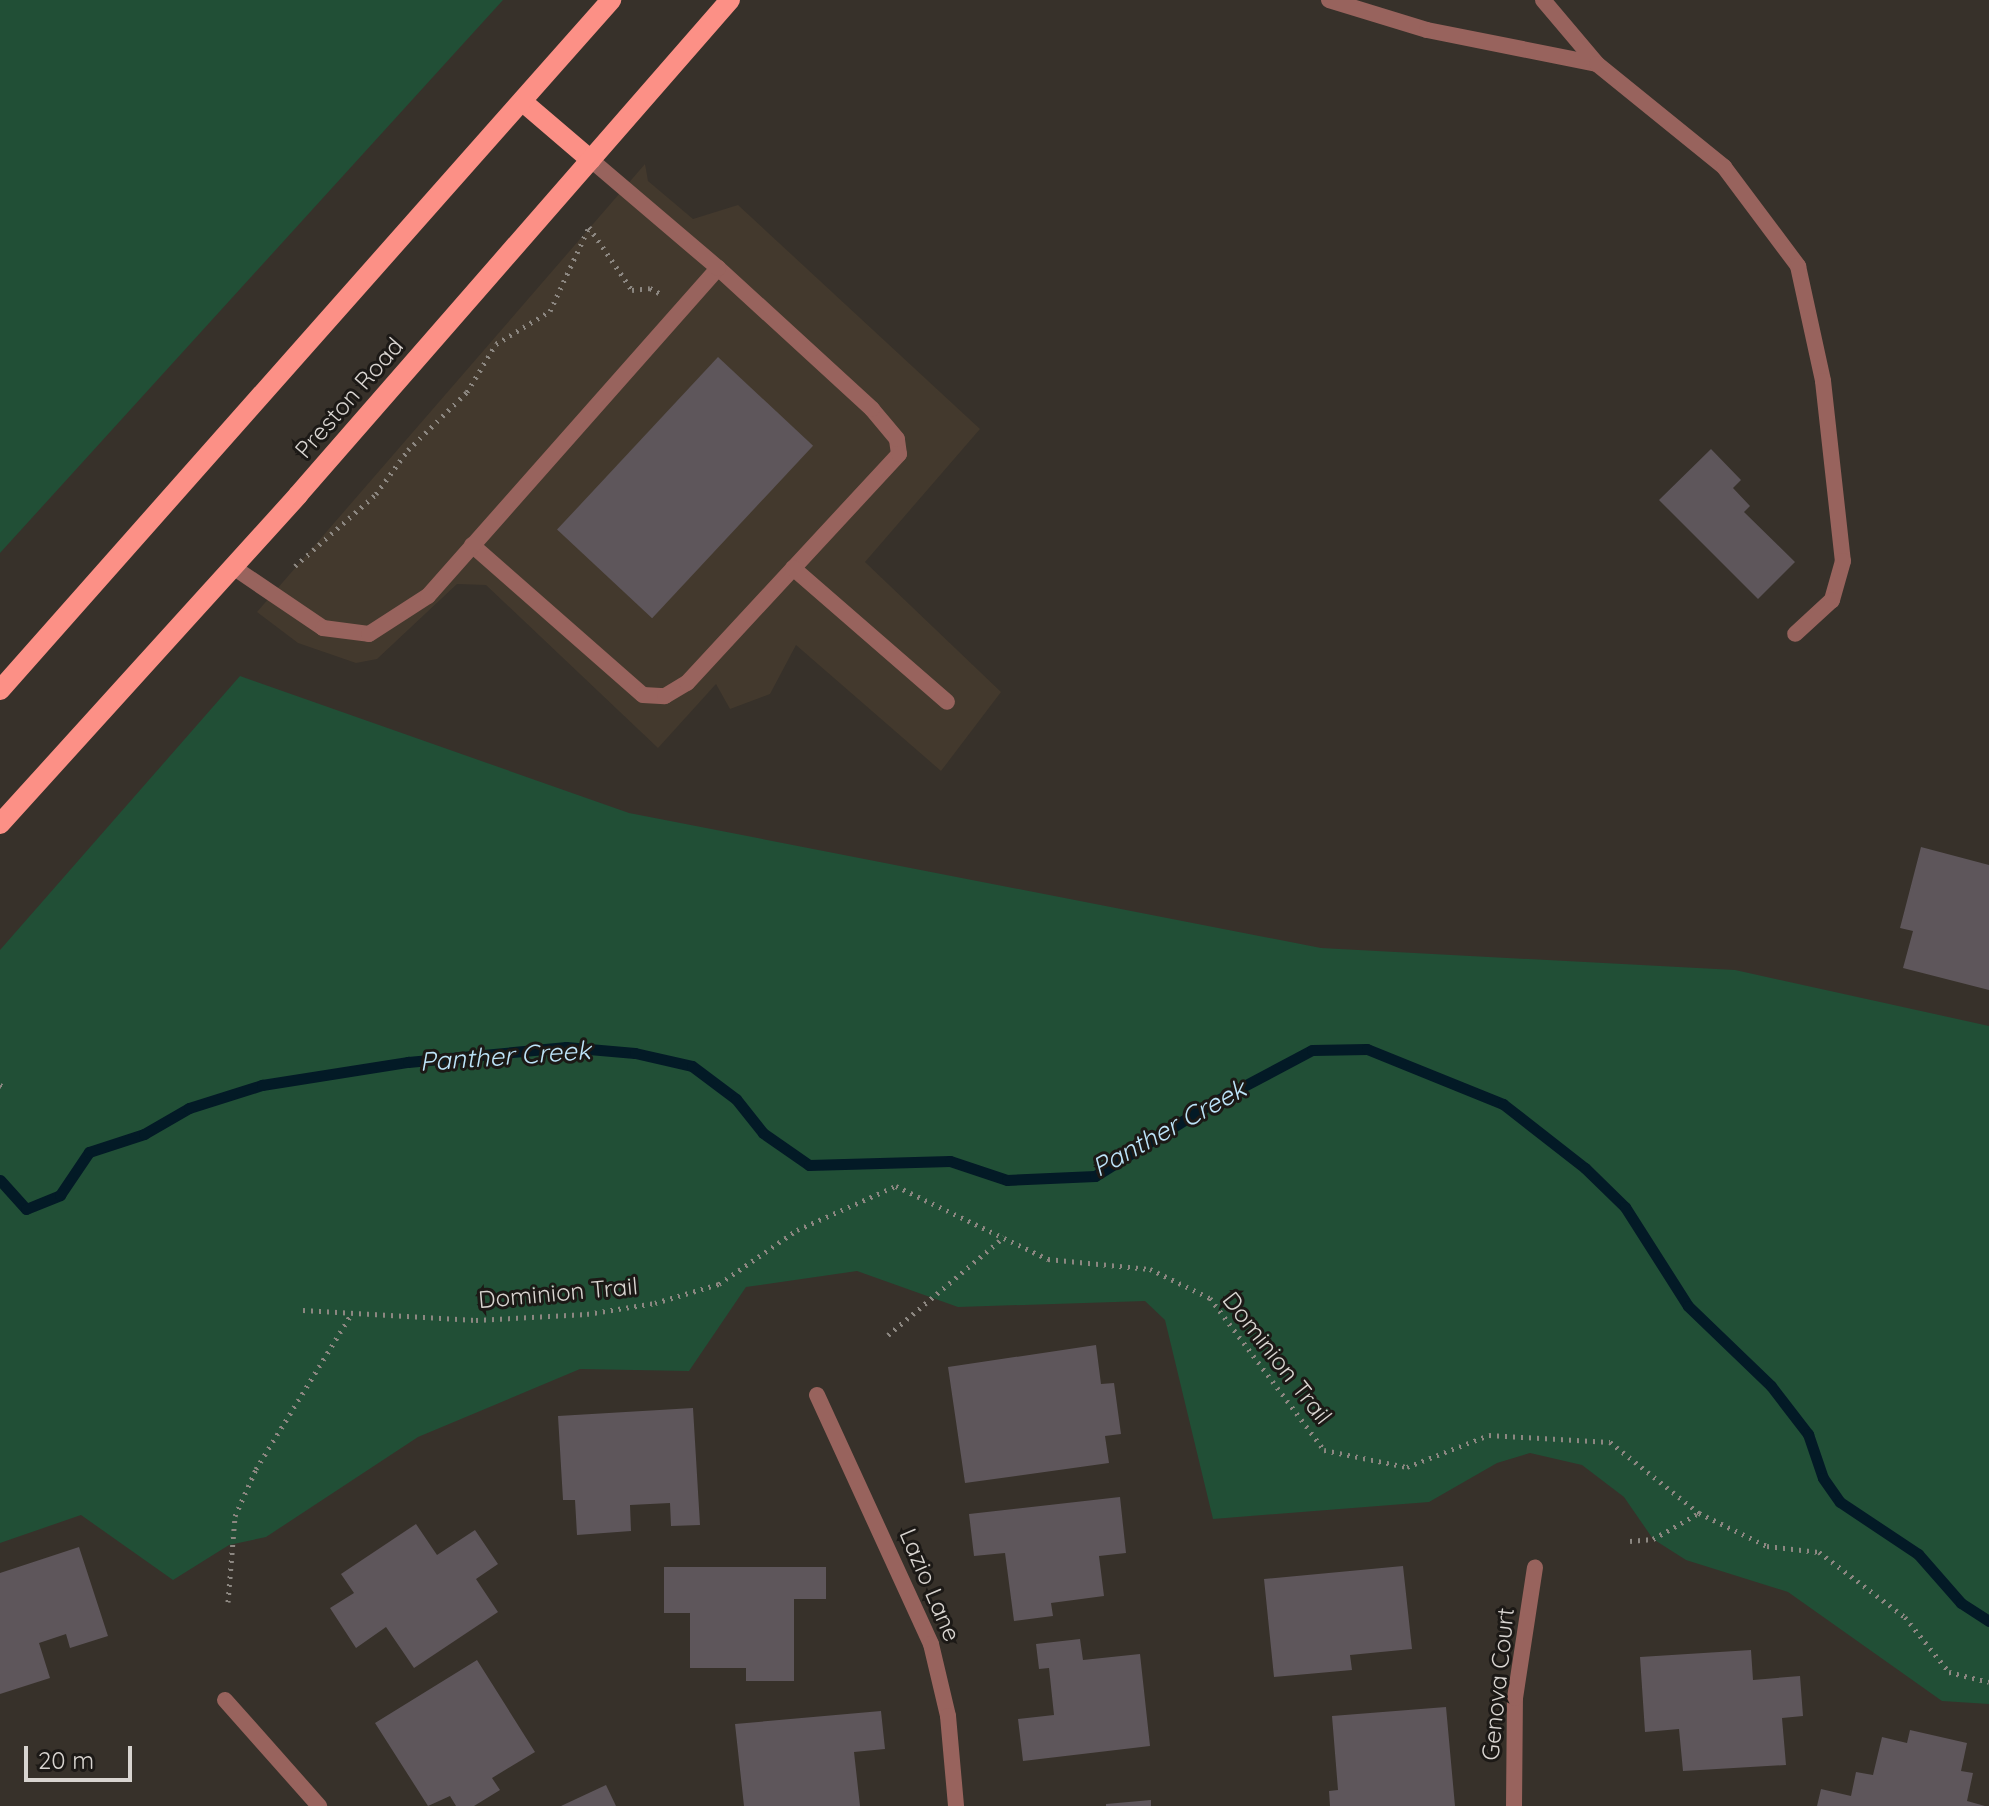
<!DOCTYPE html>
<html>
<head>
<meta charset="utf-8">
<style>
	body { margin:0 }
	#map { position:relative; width:1989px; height:1806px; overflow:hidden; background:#37312a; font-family:Quicksand,sans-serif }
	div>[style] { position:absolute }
	.built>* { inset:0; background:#43392d }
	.green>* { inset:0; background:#214f36 }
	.stream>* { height:11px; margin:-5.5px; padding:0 5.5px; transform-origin:5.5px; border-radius:5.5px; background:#031a26 }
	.building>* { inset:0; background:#5e565b; transform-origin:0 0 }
	.path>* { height:5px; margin-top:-2.5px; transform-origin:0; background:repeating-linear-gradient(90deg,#8c8781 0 2px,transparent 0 8px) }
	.service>* { height:16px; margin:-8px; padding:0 8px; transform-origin:8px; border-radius:8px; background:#98635d }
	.minor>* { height:16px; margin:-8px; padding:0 8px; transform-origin:8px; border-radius:8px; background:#98635d }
	.primary>* { height:20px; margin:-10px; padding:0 10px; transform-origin:10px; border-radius:10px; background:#fc9086 }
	span { translate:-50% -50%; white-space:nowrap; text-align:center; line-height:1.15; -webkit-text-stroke:6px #1c1916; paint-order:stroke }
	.street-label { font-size:24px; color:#d8d4d0 }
	.water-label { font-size:26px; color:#bde4f9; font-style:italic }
	.scale { position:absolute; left:24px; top:1746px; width:108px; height:36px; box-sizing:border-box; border:4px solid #d8d4d0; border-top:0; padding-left:10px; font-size:24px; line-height:28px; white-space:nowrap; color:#d8d4d0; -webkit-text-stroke:6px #1c1916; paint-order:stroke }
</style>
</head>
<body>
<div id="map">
	<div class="built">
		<i style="clip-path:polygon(645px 164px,648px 181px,693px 219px,738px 205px,980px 429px,865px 562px,1001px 692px,941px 771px,796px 645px,770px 694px,730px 709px,716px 684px,658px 748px,486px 585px,457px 584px,377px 659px,356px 663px,298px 643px,257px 612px)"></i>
	</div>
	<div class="green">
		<i style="clip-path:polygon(0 0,503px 0,0 553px)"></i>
		<i style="clip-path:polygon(240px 676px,629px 813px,1321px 948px,1735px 970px,1989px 1026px,1989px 1704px,1942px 1701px,1788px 1592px,1686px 1560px,1653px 1539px,1624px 1497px,1582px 1465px,1530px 1453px,1497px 1463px,1429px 1502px,1213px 1519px,1165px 1320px,1145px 1301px,958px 1307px,857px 1271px,746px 1287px,689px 1371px,580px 1369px,418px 1437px,266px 1537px,229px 1545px,173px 1580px,81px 1515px,0 1543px,0 950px)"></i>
	</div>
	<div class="stream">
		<i style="left:0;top:1180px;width:39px;rotate:48deg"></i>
		<i style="left:26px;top:1209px;width:37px;rotate:-22deg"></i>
		<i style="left:60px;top:1195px;width:52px;rotate:-56deg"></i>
		<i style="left:89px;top:1152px;width:58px;rotate:-18.1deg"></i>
		<i style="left:144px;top:1134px;width:52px;rotate:-30deg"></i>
		<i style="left:189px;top:1108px;width:77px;rotate:-17.5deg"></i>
		<i style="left:262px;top:1085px;width:148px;rotate:-9deg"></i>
		<i style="left:408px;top:1062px;width:159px;rotate:-5.4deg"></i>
		<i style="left:566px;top:1047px;width:69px;rotate:5deg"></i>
		<i style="left:635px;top:1053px;width:58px;rotate:12.8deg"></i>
		<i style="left:692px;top:1066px;width:55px;rotate:36.9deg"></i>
		<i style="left:736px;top:1099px;width:43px;rotate:51.5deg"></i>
		<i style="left:763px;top:1133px;width:56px;rotate:34.8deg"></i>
		<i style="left:809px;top:1165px;width:141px;rotate:-1.6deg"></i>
		<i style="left:950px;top:1161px;width:60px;rotate:18.4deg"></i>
		<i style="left:1007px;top:1180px;width:88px;rotate:-2.6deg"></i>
		<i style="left:1095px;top:1176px;width:136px;rotate:-32.1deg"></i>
		<i style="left:1210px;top:1104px;width:115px;rotate:-27.9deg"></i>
		<i style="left:1312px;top:1050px;width:55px;rotate:-1deg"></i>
		<i style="left:1367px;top:1049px;width:147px;rotate:22deg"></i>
		<i style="left:1503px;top:1104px;width:104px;rotate:38deg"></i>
		<i style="left:1585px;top:1168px;width:56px;rotate:44.3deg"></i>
		<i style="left:1625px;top:1207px;width:117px;rotate:57.5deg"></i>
		<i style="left:1688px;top:1306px;width:115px;rotate:43.9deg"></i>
		<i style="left:1771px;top:1386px;width:61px;rotate:52.4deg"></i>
		<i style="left:1808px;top:1434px;width:46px;rotate:71.2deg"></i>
		<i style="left:1823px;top:1478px;width:29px;rotate:55deg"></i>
		<i style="left:1840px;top:1502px;width:94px;rotate:33.7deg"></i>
		<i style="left:1918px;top:1554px;width:65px;rotate:48.7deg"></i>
		<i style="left:1961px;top:1603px;width:33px;rotate:33deg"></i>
	</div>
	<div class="building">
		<i style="left:718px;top:357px;width:130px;height:236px;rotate:43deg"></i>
		<i style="clip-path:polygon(1711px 449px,1741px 480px,1733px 488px,1750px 506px,1744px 512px,1795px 562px,1758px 599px,1659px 500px)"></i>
		<i style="clip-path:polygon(1921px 847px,1989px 865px,1989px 990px,1903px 968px,1913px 931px,1900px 928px)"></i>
		<i style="clip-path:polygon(1096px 1345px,1101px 1384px,1114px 1383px,1121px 1434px,1105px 1436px,1109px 1463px,965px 1483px,948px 1367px)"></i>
		<i style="clip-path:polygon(693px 1408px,700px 1525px,671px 1526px,670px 1503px,630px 1505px,631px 1531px,577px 1535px,575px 1500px,563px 1500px,558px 1416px)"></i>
		<i style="clip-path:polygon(1120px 1497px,1126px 1553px,1099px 1556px,1104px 1596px,1051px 1603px,1053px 1616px,1014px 1621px,1005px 1553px,974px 1556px,969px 1514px)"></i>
		<i style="clip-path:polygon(416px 1524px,437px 1555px,475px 1530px,498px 1564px,476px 1579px,498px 1612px,414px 1668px,386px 1627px,356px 1648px,330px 1608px,354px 1593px,341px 1574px)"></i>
		<i style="clip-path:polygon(79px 1547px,108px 1636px,70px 1648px,66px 1634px,39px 1643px,50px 1678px,0 1694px,0 1573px)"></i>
		<i style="clip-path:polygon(1403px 1566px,1412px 1649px,1350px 1655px,1352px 1670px,1274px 1677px,1264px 1579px)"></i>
		<i style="clip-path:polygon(664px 1567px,826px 1567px,826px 1599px,794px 1599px,794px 1681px,746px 1681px,746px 1668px,690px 1668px,690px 1613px,664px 1613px)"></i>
		<i style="clip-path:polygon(1080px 1639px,1083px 1660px,1140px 1654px,1150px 1746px,1023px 1761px,1018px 1719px,1054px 1715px,1049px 1668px,1039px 1669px,1036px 1644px)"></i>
		<i style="clip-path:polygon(1751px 1650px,1753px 1680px,1800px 1676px,1803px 1716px,1782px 1718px,1786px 1765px,1683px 1771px,1679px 1729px,1645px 1732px,1640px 1657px)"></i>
		<i style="clip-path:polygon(477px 1660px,535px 1752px,492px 1778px,500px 1790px,474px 1806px,456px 1806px,450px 1796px,428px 1806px,375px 1723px)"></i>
		<i style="clip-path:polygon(1446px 1707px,1455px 1806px,1330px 1806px,1329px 1791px,1338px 1790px,1332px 1716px)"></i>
		<i style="clip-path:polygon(881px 1711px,885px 1749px,854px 1752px,860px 1806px,744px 1806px,735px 1724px)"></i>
		<i style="clip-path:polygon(1910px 1730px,1967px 1743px,1961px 1771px,1973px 1773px,1967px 1801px,1985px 1806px,1817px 1806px,1821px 1789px,1851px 1796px,1856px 1772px,1873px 1775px,1882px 1737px,1907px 1743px)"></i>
		<i style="clip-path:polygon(606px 1785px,616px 1806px,561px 1806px)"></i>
		<i style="clip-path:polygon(1151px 1800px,1151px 1806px,1106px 1806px,1106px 1804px)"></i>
	</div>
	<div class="path">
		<i style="left:295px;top:566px;width:108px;rotate:-41.6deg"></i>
		<i style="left:376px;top:494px;width:54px;rotate:-54deg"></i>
		<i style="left:408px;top:450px;width:83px;rotate:-44.5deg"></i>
		<i style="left:467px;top:392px;width:56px;rotate:-58.9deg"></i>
		<i style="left:496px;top:344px;width:63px;rotate:-31.4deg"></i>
		<i style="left:550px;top:311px;width:93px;rotate:-65.1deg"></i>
		<i style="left:589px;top:227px;width:76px;rotate:55.7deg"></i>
		<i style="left:632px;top:290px;width:18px;rotate:-6deg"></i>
		<i style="left:650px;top:288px;width:13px;rotate:29deg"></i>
		<i style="left:0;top:1085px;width:4px;rotate:27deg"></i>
		<i style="left:303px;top:1310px;width:173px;rotate:3.3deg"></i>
		<i style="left:476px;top:1320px;width:111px;rotate:-3.1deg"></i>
		<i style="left:587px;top:1314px;width:69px;rotate:-9.2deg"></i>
		<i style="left:655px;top:1303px;width:67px;rotate:-16.5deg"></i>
		<i style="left:719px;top:1284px;width:95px;rotate:-34.7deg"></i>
		<i style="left:797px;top:1230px;width:108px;rotate:-24deg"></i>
		<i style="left:896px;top:1186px;width:169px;rotate:25.7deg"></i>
		<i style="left:1048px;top:1259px;width:102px;rotate:5.6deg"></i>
		<i style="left:1150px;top:1269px;width:67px;rotate:25.8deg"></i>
		<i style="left:1210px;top:1298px;width:190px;rotate:53.1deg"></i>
		<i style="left:1324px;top:1450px;width:85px;rotate:11.6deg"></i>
		<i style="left:1407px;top:1467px;width:88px;rotate:-21.3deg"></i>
		<i style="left:1489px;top:1435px;width:121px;rotate:3.3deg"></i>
		<i style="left:1610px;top:1442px;width:114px;rotate:38.6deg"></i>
		<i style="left:1699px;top:1513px;width:76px;rotate:25.9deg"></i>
		<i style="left:1767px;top:1546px;width:52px;rotate:6.6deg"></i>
		<i style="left:1819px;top:1552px;width:108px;rotate:37.1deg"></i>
		<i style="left:1905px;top:1617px;width:70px;rotate:51.3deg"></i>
		<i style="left:1949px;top:1672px;width:41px;rotate:14deg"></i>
		<i style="left:888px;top:1335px;width:152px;rotate:-40.2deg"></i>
		<i style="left:1630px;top:1541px;width:23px;rotate:-5deg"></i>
		<i style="left:1653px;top:1539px;width:53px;rotate:-29.5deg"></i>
		<i style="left:228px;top:1602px;width:86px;rotate:-85.3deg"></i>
		<i style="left:235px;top:1516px;width:51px;rotate:-65.9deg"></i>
		<i style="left:256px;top:1469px;width:180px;rotate:-58.4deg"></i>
	</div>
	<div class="service">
		<i style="left:1329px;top:0;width:102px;rotate:17deg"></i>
		<i style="left:1427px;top:30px;width:173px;rotate:11.3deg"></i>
		<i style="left:1543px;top:0;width:84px;rotate:49.8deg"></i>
		<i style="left:1597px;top:64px;width:164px;rotate:39deg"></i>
		<i style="left:1724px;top:167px;width:124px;rotate:53.2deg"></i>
		<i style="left:1798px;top:266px;width:118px;rotate:77.7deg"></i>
		<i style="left:1823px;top:381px;width:181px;rotate:83.7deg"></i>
		<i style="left:1843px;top:561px;width:41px;rotate:105.8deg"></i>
		<i style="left:1832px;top:600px;width:50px;rotate:137.4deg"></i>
		<i style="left:472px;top:545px;width:227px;rotate:41.3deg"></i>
		<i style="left:643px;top:695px;width:22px;rotate:3deg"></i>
		<i style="left:665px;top:696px;width:26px;rotate:-31deg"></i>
		<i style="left:687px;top:683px;width:312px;rotate:-47.2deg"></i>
		<i style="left:899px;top:454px;width:15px;rotate:-98deg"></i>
		<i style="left:897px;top:439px;width:39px;rotate:-130deg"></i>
		<i style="left:872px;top:409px;width:209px;rotate:-137.5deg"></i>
		<i style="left:233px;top:567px;width:109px;rotate:34.1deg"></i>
		<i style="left:323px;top:628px;width:46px;rotate:7.4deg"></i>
		<i style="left:369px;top:634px;width:70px;rotate:-32.8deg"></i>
		<i style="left:428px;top:596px;width:438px;rotate:-48.5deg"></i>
		<i style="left:718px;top:268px;width:167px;rotate:-139.6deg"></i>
		<i style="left:793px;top:568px;width:204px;rotate:41deg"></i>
	</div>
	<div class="minor">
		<i style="left:817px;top:1395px;width:274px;rotate:65.4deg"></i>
		<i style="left:931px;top:1644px;width:74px;rotate:76.7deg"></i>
		<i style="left:948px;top:1716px;width:90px;rotate:84.9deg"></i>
		<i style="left:225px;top:1700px;width:142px;rotate:48.4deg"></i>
		<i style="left:1514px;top:1806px;width:108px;rotate:-89.5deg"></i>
		<i style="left:1515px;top:1698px;width:132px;rotate:-81.3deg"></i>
	</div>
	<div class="primary">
		<i style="left:523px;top:102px;width:89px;rotate:40.5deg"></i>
		<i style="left:0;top:690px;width:922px;rotate:-48.47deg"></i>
		<i style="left:0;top:824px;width:444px;rotate:-47.8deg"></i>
		<i style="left:298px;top:495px;width:657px;rotate:-48.89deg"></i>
	</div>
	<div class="street-label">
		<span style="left:349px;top:398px;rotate:-49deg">Preston Road</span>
		<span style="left:558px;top:1293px;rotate:-5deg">Dominion Trail</span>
		<span style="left:1277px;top:1358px;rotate:52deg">Dominion Trail</span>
		<span style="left:930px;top:1585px;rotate:67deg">Lazio Lane</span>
		<span style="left:1498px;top:1684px;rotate:-84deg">Genova Court</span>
	</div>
	<div class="water-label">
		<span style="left:505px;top:1056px;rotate:-4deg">Panther Creek</span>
		<span style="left:1169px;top:1128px;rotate:-29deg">Panther Creek</span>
	</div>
	<div class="scale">20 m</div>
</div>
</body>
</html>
